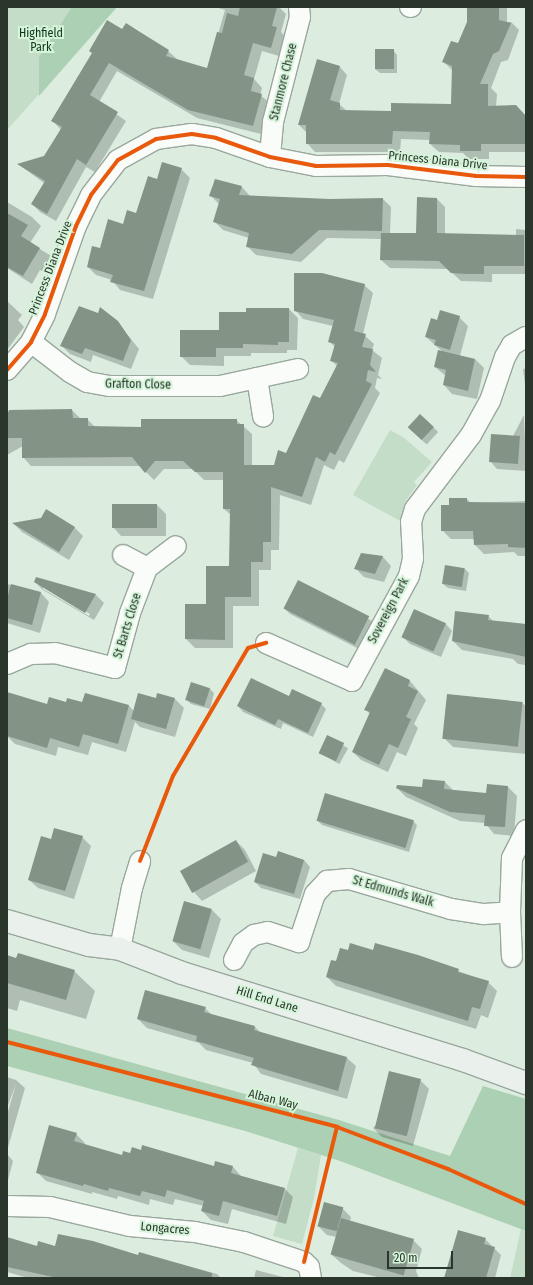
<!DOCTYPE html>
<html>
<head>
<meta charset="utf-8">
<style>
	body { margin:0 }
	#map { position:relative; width:533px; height:1285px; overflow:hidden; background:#dceddf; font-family:"Fira Sans Condensed",sans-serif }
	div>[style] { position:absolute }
	.green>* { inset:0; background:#c4ddc8 }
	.forest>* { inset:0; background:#acd0b3 }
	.shadow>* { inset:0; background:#0003; transform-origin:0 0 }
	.building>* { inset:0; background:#839487; transform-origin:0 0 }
	.roads { filter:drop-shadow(1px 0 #99a79c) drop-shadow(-1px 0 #99a79c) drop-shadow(0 1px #99a79c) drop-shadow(0 -1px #99a79c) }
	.street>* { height:20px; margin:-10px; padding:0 10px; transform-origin:10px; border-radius:10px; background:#fafcfa }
	.secondary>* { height:22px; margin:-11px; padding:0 11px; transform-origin:11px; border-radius:11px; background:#eaf1ec }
	.cycleway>* { height:4px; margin:-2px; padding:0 2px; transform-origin:2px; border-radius:2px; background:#e8590c }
	span { translate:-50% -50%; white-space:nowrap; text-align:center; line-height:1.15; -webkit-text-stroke:4px #d5f4da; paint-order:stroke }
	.park-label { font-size:12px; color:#0c3519 }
	.street-label { font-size:12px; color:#2a362c }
	.frame { position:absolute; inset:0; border:8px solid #2a362c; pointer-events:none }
	.scale { position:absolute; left:387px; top:1251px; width:66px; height:18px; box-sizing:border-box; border:2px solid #2a362c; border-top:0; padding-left:5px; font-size:12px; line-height:14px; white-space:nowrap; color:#2a362c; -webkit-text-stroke:3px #d5f4da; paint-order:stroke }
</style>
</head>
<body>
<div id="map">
	<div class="green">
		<i style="clip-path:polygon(7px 7px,117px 7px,7px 130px)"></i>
		<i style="clip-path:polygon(390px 430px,403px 437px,432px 462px,414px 482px,417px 485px,405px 502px,402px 522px,353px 495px)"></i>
		<i style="clip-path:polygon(298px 1148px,321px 1155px,314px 1198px,302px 1244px,273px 1236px)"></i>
		<i style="clip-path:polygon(521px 1229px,526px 1231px,526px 1278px,510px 1278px)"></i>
	</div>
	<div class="forest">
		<i style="clip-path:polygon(72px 7px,117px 7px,39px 96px,39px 57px)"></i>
		<i style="clip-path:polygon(7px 1028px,339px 1120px,450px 1156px,483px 1086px,526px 1099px,526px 1231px,340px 1161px,245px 1131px,7px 1066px)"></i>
	</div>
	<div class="shadow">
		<i style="clip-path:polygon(215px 7px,279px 7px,286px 14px,281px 32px,285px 36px,279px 56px,262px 51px,254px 79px,262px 88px,260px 95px,270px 103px,261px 134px,197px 118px,117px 71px,99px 102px,126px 121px,95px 172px,86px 167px,56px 221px,40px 212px,32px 204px,44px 183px,18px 164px,45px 157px,61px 130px,53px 121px,93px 54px,90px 51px,123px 31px,168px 51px,177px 59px,208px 69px,225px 10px)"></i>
		<i style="clip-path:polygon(468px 7px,507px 7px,507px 22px,511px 22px,519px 30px,508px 60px,501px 62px,491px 88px,497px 94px,496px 107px,526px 117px,526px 152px,489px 152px,489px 159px,469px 159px,463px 153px,439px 152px,430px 144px,430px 140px,401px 139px,400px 152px,315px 152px,307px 143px,307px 133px,299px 125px,339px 66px,347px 75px,339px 104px,347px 111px,392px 112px,452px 105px,452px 70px,443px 61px,458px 45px,468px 23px)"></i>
		<i style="clip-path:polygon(393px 50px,397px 55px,397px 73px,380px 73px,375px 69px)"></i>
		<i style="clip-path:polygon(181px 169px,190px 178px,153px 299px,120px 290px,112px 280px,96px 275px,88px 267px,124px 225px,137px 214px,157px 180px)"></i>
		<i style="clip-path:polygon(215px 180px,242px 187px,250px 196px,330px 200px,383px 199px,391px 207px,390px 234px,417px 234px,437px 199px,445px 207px,445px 234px,516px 236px,516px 229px,526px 230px,526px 274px,492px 274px,492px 282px,461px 281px,448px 269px,390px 268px,381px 260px,382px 239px,327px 238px,301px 262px,256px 255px,247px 246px,249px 238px,223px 230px,215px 222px,219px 204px,211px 196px)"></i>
		<i style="clip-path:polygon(7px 202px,32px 217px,41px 226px,30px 243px,53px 257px,62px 266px,57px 280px,40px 270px,32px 284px,7px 268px)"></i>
		<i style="clip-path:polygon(364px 285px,373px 293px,363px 334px,374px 344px,372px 350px,382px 358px,378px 375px,382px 379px,377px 378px,375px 388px,380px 393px,344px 463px,339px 460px,334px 470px,324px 465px,311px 505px,280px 495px,279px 550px,271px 550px,271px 570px,259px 570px,259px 606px,233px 606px,233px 648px,195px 648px,186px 639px,230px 567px,231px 515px,224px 509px,224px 480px,204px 480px,193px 469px,164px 469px,154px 480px,140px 466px,31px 466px,23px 457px,23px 446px,7px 455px,7px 416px,72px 410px,81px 419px,87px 419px,95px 427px,142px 428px,236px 420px,252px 434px,252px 466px,274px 466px,287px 454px,320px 400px,337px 366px,331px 360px,335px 347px,330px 342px,333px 326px,303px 319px,295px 310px)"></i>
		<i style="clip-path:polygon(8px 302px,22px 315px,18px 320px,24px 327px,7px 350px)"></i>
		<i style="clip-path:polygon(289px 309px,298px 318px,297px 350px,287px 350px,287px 353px,251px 353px,251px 356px,224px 356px,224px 366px,190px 365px,181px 356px,247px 313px)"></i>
		<i style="clip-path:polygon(459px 317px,468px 326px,460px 356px,475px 359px,484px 368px,477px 399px,452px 394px,444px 385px,446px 376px,435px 367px,443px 352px,426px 337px,438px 321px)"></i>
		<i style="clip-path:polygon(117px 322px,139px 349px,131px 369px,93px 355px,91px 362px,70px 354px,61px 345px)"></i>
		<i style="clip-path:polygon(526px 368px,526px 392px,523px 369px)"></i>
		<i style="left:420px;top:415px;width:25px;height:17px;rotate:43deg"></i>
		<i style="clip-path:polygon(524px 415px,526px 471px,497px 469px,490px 461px,513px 436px)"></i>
		<i style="clip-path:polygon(467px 499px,471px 503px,526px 501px,526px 556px,518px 556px,514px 552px,484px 554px,475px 545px,474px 539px,451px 539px,442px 530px,450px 506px)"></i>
		<i style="clip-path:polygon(157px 505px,166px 514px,166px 536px,121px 536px,113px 527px)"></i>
		<i style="clip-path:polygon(14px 524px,74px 527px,83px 536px,69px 560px,22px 532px)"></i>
		<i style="clip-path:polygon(383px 557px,391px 566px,384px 582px,364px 577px,355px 568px)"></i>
		<i style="clip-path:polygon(465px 569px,469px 573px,466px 591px,448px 588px,443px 584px)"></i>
		<i style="clip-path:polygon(evenodd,37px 578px,96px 595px,104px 603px,94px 620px,43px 590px,35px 582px,37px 578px,43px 586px,90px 614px,89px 616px,43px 589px,43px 586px)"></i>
		<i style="clip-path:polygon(7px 584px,41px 593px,49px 602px,40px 633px,7px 623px)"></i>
		<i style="clip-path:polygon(344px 606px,374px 622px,361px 650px,290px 614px,285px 609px)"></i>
		<i style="clip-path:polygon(488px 616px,494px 622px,526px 625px,526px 665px,518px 664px,513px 659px,462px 650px,453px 641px)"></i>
		<i style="clip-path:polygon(446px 624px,452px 631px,441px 657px,410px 644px,403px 637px)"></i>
		<i style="clip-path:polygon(385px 670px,410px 681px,426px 700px,414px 724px,418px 728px,406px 756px,397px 752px,388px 772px,361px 760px,353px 752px,370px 714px,366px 710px)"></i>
		<i style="clip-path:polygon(192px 683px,210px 689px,214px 693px,210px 709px,191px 704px,187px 700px)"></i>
		<i style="clip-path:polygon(7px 693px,48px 705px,67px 703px,129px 706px,134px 711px,157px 699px,158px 694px,175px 699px,184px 708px,175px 737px,140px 727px,135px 722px,126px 752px,92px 742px,88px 755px,58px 747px,56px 756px,15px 744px,7px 736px)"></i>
		<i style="clip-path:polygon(289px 697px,321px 704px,326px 709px,313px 737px,283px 723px,281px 729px,243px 712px,238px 706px)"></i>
		<i style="clip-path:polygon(522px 703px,526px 706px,526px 754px,453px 747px,444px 738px)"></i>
		<i style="left:328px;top:737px;width:23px;height:18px;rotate:29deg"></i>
		<i style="clip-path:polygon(445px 782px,454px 791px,487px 794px,488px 785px,508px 787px,517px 796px,514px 836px,494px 834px,485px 823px,460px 821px,406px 797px,397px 788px,423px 789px)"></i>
		<i style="clip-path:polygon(318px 821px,413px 821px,417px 825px,409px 852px,322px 825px)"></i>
		<i style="clip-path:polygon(82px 837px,91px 846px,74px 899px,38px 888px,29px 880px)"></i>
		<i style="clip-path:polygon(236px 841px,245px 850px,256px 871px,202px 901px,194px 892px)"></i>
		<i style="clip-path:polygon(279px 852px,304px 860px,310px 867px,300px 899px,261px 888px,255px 882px,277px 858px)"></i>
		<i style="clip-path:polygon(212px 910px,221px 919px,209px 958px,182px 950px,173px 941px)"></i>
		<i style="clip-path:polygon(349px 951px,418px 956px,488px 982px,497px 991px,488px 1018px,481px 1015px,476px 1029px,336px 986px,327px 977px,336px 962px)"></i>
		<i style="clip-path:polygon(7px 960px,74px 971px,95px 991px,86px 1019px,20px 1000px,17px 1011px,7px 1008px)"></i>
		<i style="clip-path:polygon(205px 1008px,212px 1015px,255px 1027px,261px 1033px,347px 1058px,356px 1066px,347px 1099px,261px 1074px,253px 1063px,206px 1050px,199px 1043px,147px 1028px,138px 1019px)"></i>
		<i style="clip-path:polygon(7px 1077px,16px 1080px,25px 1088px,7px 1151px,7px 1115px,16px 1084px,7px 1108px)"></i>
		<i style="clip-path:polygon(420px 1080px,429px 1089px,413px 1146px,382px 1137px,373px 1128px)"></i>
		<i style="clip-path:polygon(76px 1134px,85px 1143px,84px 1145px,122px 1156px,215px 1167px,233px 1167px,241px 1176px,284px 1188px,293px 1197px,286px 1224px,232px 1209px,228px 1224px,211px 1220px,202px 1211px,204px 1206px,175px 1199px,173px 1205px,150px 1199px,149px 1205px,118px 1196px,117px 1199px,92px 1192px,92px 1194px,46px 1181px,37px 1172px)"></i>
		<i style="clip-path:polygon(7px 1154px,13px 1161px,7px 1184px)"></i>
		<i style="clip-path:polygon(342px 1208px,351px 1217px,350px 1222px,413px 1240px,422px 1249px,416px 1271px,419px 1278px,381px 1278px,353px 1271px,341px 1263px,332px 1255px,337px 1237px,327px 1235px,318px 1226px)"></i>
		<i style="clip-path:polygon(7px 1238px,38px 1247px,139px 1256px,140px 1253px,217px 1274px,221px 1278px,28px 1278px,7px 1272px)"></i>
		<i style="clip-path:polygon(485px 1239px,501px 1255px,495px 1278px,446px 1278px)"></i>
		<i style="clip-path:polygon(256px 1270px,283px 1277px,284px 1278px,254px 1278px)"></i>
	</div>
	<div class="building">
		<i style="clip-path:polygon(240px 7px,277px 7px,272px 26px,277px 27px,271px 48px,253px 43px,244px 75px,254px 78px,251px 91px,262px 94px,253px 126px,188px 110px,109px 63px,90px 95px,118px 112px,86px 165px,77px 159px,47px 214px,31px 204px,45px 181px,17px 164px,44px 156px,62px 127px,51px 121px,92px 53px,89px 51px,107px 20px,122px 29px,126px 23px,140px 32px,169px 50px,166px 56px,207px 68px,217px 32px,222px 33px,227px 13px,238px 16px)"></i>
		<i style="clip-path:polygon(467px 7px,499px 7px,499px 20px,511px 23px,499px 51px,493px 54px,480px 84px,488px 84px,488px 106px,516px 105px,526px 116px,526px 144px,481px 144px,481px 151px,460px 151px,460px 145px,429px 144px,430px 132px,393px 131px,392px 144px,306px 144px,306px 125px,298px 125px,317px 59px,340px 66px,330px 100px,340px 103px,340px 110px,391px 111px,391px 103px,451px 104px,452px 66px,442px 62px,451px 41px,458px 43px,467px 22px)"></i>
		<i style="left:375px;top:49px;width:19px;height:20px"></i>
		<i style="clip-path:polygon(162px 162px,182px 168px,144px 291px,110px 282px,113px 275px,87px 267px,92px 246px,100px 248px,108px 219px,123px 224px,127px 210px,136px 213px,148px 176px,157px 179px)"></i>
		<i style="clip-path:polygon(215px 179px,242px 186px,239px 195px,330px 199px,383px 198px,382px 231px,319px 230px,292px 254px,246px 247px,249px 233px,213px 222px,220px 199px,209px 196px)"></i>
		<i style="clip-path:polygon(417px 197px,437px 198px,437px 233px,524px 235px,524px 266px,484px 266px,484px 274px,466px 274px,451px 273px,439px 261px,380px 260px,381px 233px,416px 233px)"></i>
		<i style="clip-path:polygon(7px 213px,28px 225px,21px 236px,40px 248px,23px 276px,7px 267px)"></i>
		<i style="clip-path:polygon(294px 273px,322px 273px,365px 284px,354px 331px,366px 334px,362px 347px,373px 349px,370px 365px,376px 372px,368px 370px,366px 381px,372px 384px,335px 455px,330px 452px,325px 462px,316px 457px,302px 497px,271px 487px,271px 542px,263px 542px,263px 562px,251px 562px,251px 597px,225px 597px,225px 640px,185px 639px,185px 604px,206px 604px,206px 566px,229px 566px,230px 509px,223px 509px,223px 472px,195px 472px,183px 461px,155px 461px,145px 473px,132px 457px,22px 458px,22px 438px,7px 438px,7px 415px,9px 410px,72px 409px,73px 418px,88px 418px,88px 426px,141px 427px,141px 419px,237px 419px,237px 424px,244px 424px,244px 465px,274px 465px,278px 450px,286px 453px,313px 395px,320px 398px,338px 363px,330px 361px,335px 344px,328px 342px,334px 320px,294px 311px)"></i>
		<i style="clip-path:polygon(79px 306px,98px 313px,100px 307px,118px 321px,131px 340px,123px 361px,85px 348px,82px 354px,60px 346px)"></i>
		<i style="clip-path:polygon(246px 308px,289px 308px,289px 342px,278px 342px,278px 345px,243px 344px,243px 348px,216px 348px,216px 357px,180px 357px,180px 330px,219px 330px,219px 312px,246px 312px)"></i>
		<i style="clip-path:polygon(440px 310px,460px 316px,450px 350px,434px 345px,436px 340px,425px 337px,431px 318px,437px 320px)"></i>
		<i style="clip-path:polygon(438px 350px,475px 359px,468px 391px,443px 385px,446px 370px,434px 367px)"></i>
		<i style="left:420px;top:414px;width:19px;height:18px;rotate:43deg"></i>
		<i style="left:491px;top:434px;width:29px;height:28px;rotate:4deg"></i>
		<i style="clip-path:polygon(449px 498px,467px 498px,467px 502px,526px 503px,526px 548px,508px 547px,508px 544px,474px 545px,473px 531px,441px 531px,441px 505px,449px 505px)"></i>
		<i style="left:112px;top:504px;width:45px;height:24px"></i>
		<i style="clip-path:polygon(46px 509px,75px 527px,59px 552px,12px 523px,41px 518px)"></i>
		<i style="clip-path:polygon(361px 553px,383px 556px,375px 574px,354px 569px)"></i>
		<i style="left:445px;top:565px;width:20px;height:19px;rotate:9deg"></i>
		<i style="clip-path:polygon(36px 577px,96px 594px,85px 613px,34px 582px)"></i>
		<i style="left:298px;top:580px;width:80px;height:32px;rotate:27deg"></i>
		<i style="clip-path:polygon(11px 584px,41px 592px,32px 625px,7px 618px,7px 599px)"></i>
		<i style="left:414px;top:609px;width:35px;height:31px;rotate:24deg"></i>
		<i style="clip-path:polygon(455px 611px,489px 615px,488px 620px,526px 624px,526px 657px,452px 641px)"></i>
		<i style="clip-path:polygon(385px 668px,410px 680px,408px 686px,418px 691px,406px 717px,411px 719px,398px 748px,389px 744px,379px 765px,352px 752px,370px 712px,364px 710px)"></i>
		<i style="clip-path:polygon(251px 678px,289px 696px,292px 689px,322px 703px,308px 733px,278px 719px,275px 725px,237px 706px)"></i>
		<i style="left:191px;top:682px;width:20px;height:19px;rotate:18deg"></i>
		<i style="clip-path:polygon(7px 692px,47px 704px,49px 697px,66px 702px,67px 698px,82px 702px,85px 693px,129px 705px,118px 744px,83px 734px,79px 747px,50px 738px,47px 748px,7px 736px)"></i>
		<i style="clip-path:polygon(138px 693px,156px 698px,157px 693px,175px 698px,166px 729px,131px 719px)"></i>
		<i style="left:447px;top:694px;width:76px;height:45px;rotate:6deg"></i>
		<i style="left:327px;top:735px;width:19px;height:20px;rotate:25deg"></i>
		<i style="clip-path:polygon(423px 779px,445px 781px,444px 789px,486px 793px,487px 784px,508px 786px,505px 827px,484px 826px,485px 815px,450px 812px,396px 788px,397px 785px,422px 787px)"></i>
		<i style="left:325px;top:793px;width:93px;height:29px;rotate:17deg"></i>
		<i style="clip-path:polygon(54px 828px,83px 836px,65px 891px,28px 880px,41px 836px,51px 839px)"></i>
		<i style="left:236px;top:840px;width:25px;height:64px;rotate:61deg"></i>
		<i style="clip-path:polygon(278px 851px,304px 860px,294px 894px,254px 882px,263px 853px,276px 857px)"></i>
		<i style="left:184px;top:901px;width:29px;height:42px;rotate:16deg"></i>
		<i style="clip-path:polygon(350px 943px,373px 950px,375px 943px,418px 955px,459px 969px,458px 972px,489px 981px,480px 1009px,472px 1007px,468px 1021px,326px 977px,331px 960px,336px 961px,340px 948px,348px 950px)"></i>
		<i style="clip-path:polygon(18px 953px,75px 970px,66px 1000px,7px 983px,7px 955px,16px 958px)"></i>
		<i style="clip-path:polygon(145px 990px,206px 1007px,204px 1012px,255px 1026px,254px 1030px,347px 1057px,338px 1091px,251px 1065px,254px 1058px,196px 1041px,197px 1036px,137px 1019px)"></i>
		<i style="left:389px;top:1071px;width:33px;height:59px;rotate:14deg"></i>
		<i style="clip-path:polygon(49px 1125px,77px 1133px,74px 1141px,122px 1155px,123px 1151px,130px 1153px,132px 1147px,141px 1150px,142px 1145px,214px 1166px,215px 1161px,233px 1166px,231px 1173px,285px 1188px,277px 1216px,223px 1201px,219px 1216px,201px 1211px,204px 1201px,167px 1190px,165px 1197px,142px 1191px,140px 1196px,109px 1188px,108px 1191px,84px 1184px,83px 1186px,36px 1173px)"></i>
		<i style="left:324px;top:1202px;width:20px;height:25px;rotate:15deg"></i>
		<i style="left:341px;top:1218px;width:76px;height:38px;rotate:16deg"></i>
		<i style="clip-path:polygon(458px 1230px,486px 1238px,484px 1244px,495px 1247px,486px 1278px,444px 1278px)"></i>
		<i style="clip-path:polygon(58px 1234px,93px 1241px,138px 1255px,139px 1252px,212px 1273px,212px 1278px,58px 1278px,7px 1267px,7px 1237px,37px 1246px,38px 1241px,55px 1246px)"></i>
	</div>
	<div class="roads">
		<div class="street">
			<i style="left:410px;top:7px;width:1px"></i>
			<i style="left:270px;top:157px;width:35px;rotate:-85deg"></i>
			<i style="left:273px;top:122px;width:108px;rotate:-75.6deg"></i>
			<i style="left:300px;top:17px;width:10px;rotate:-96deg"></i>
			<i style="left:31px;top:342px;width:49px;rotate:37.6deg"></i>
			<i style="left:70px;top:372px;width:20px;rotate:30deg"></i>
			<i style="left:87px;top:382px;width:22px;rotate:10deg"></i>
			<i style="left:109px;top:386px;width:111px"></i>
			<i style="left:220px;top:386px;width:80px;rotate:-12.3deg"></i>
			<i style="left:7px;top:370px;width:37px;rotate:-49deg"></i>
			<i style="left:31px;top:342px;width:31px;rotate:-63deg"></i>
			<i style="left:45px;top:314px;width:93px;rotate:-70.6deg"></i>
			<i style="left:76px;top:226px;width:34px;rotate:-64deg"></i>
			<i style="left:91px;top:195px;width:44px;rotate:-52.4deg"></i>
			<i style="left:118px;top:160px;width:43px;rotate:-28.9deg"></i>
			<i style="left:156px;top:139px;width:36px;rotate:-8deg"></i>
			<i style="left:192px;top:134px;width:24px;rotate:9deg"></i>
			<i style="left:216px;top:138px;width:57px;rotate:19.4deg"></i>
			<i style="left:270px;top:157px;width:47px;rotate:11.1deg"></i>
			<i style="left:316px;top:166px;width:72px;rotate:-0.8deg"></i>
			<i style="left:388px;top:165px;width:89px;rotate:7.1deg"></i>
			<i style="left:476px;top:176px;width:50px;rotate:1.1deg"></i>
			<i style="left:257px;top:378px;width:39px;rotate:81deg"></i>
			<i style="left:123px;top:555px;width:27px;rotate:28deg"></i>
			<i style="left:266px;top:643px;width:94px;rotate:23.8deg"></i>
			<i style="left:352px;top:681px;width:119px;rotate:-61.5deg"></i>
			<i style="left:409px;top:576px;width:18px;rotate:-77deg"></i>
			<i style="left:413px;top:558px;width:36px;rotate:-93deg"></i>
			<i style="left:411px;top:522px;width:14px;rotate:-73deg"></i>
			<i style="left:415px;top:509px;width:93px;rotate:-52.9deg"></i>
			<i style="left:471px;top:435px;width:39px;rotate:-61deg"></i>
			<i style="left:490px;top:401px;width:46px;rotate:-71.2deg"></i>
			<i style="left:505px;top:357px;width:14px;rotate:-60deg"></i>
			<i style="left:512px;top:345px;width:16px;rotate:-30deg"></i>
			<i style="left:7px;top:664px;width:26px;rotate:-23deg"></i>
			<i style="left:31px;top:654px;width:24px;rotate:-2deg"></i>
			<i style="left:55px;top:653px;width:62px;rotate:14deg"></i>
			<i style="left:115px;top:668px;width:57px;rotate:-74.7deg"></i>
			<i style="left:130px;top:613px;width:48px;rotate:-69.3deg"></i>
			<i style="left:147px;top:568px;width:36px;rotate:-37deg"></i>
			<i style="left:510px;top:912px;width:45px;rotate:87.5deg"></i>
			<i style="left:120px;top:949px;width:62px;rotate:-78.9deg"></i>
			<i style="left:132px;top:888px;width:28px;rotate:-73deg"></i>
			<i style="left:234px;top:960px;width:19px;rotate:-62deg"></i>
			<i style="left:243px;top:943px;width:14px;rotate:-36deg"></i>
			<i style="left:254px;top:935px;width:14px;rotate:-12deg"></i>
			<i style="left:268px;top:932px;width:33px;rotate:18deg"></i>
			<i style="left:299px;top:942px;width:51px;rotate:-71.6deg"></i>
			<i style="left:315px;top:894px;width:18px;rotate:-47deg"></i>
			<i style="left:327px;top:881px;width:22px;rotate:-5deg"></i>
			<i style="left:349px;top:879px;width:106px;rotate:16.4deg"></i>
			<i style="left:451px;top:909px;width:33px;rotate:9deg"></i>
			<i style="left:484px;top:914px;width:26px;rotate:-4deg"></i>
			<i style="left:510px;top:912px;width:54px;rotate:-87.9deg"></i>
			<i style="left:512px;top:858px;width:31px;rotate:-63deg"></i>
			<i style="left:7px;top:1206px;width:43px;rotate:1.3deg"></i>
			<i style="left:50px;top:1207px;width:82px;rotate:13.4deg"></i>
			<i style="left:130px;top:1226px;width:65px;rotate:5.3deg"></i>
			<i style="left:195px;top:1232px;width:50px;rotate:11.5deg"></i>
			<i style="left:244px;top:1242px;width:63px;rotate:18.4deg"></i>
			<i style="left:304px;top:1262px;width:7px;rotate:45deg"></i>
			<i style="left:309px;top:1267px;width:11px;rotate:80deg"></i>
		</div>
		<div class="secondary">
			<i style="left:7px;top:921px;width:85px;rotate:16.3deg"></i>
			<i style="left:89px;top:945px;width:31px;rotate:7deg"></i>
			<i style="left:120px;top:949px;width:66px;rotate:21.2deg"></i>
			<i style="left:182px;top:973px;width:294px;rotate:17.2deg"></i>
			<i style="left:463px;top:1060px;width:67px;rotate:20.1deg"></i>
		</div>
	</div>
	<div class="cycleway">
		<i style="left:7px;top:370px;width:37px;rotate:-49deg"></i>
		<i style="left:31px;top:342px;width:31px;rotate:-63deg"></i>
		<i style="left:45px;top:314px;width:93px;rotate:-70.6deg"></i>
		<i style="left:76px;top:226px;width:34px;rotate:-64deg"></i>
		<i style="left:91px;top:195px;width:44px;rotate:-52.4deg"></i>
		<i style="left:118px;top:160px;width:43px;rotate:-28.9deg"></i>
		<i style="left:156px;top:139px;width:36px;rotate:-8deg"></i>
		<i style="left:192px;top:134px;width:24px;rotate:9deg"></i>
		<i style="left:216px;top:138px;width:57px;rotate:19.4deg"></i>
		<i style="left:270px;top:157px;width:47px;rotate:11.1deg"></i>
		<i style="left:316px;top:166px;width:72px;rotate:-0.8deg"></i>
		<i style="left:388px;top:165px;width:89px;rotate:7.1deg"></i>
		<i style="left:476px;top:176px;width:50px;rotate:1.1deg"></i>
		<i style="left:140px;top:861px;width:91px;rotate:-68.8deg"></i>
		<i style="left:173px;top:776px;width:148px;rotate:-59.6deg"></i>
		<i style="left:248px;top:648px;width:19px;rotate:-16deg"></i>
		<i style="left:7px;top:1042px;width:341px;rotate:14.4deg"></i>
		<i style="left:337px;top:1127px;width:119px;rotate:20.7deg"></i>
		<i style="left:448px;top:1169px;width:85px;rotate:24.2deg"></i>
		<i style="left:304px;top:1262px;width:139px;rotate:-76.3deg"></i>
	</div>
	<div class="park-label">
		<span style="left:41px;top:41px">Highfield<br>Park</span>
	</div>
	<div class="street-label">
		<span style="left:284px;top:82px;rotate:-76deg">Stanmore Chase</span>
		<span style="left:438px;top:161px;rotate:6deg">Princess Diana Drive</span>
		<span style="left:51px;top:268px;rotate:-69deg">Princess Diana Drive</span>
		<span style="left:138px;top:385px;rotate:1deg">Grafton Close</span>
		<span style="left:389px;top:611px;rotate:-62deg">Sovereign Park</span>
		<span style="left:128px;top:626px;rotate:-73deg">St Barts Close</span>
		<span style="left:393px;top:892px;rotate:16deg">St Edmunds Walk</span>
		<span style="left:267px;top:1000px;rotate:17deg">Hill End Lane</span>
		<span style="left:273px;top:1100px;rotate:14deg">Alban Way</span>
		<span style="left:165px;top:1229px;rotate:5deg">Longacres</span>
	</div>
	<div class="frame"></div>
	<div class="scale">20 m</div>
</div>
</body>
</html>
